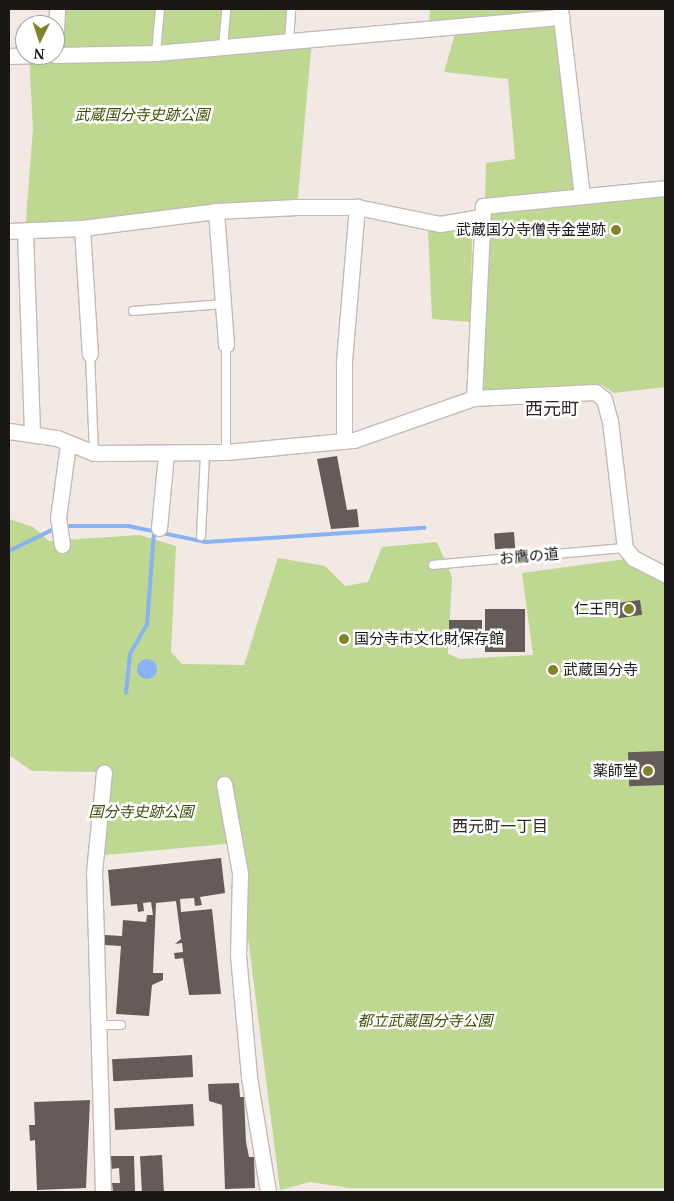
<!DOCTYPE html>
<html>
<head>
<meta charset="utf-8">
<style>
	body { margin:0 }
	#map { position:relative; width:674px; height:1201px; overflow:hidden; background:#f2e9e4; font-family:"Noto Serif","Noto Sans JP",serif }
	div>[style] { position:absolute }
	.green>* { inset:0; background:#bed791 }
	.water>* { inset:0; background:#89b2f3 }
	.round { border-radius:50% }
	.stream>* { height:4px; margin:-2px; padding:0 2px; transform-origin:2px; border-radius:2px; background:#89b2f3 }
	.building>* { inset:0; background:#635c58; transform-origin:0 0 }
	.roads { filter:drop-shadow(1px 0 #c3bab5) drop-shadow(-1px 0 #c3bab5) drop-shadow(0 1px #c3bab5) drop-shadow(0 -1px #c3bab5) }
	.service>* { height:8px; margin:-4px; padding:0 4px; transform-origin:4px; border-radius:4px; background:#fff }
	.minor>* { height:15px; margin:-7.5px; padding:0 7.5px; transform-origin:7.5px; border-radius:7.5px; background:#fff }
	.dots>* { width:14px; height:14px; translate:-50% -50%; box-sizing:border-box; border:2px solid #fff; border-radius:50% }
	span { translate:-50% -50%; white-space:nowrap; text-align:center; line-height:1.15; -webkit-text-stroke:5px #fff; paint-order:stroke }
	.park-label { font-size:15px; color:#3b4e03; font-style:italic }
	.poi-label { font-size:15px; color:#1a1715 }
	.right { translate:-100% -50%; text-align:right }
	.left { translate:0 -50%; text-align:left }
	.street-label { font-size:15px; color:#1a1715 }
	.neighbourhood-label { font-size:16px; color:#2f2825 }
	.quarter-label { font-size:18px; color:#2f2825 }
	.frame { position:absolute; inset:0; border:10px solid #1a1715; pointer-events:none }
	.north { position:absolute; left:15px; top:15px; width:50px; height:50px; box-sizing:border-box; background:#fff; border:1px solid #a3a2a1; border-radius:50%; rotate:184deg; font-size:14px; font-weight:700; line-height:20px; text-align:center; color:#1a1715 }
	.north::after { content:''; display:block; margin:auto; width:18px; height:22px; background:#83812a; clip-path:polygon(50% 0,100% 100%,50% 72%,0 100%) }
</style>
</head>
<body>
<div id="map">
	<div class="green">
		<i style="clip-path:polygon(57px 9px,291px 9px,289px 41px,312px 39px,297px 207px,25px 231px,33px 129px,29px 56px,55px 55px)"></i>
		<i style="clip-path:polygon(430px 9px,560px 9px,582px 195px,665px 188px,665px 387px,614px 393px,602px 385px,498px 398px,481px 393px,486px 163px,515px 159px,508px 79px,444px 72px,457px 27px,429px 29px)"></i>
		<i style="clip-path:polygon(472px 224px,471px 322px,432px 319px,428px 230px)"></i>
		<i style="clip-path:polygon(9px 519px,33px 527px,49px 541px,140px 535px,176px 546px,171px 652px,182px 664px,244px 665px,278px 558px,325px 566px,345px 586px,368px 582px,382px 547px,437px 542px,452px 577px,448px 654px,460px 659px,533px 655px,522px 573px,633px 558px,665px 574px,665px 1188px,350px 1188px,310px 1182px,280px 1190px,236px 843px,94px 856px,103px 772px,32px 771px,9px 755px)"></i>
	</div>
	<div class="water">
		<i class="round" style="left:137px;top:659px;width:20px;height:20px"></i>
	</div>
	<div class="stream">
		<i style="left:63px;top:526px;width:65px"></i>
		<i style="left:128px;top:526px;width:80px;rotate:11.6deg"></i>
		<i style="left:206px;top:542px;width:219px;rotate:-3.7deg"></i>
		<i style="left:9px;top:551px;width:52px;rotate:-26.1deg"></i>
		<i style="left:126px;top:693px;width:39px;rotate:-84deg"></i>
		<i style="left:130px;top:654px;width:34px;rotate:-60deg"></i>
		<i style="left:147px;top:625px;width:94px;rotate:-85.7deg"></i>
	</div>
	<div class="building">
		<i style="clip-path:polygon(337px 456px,347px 510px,357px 509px,359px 527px,331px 529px,317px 459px)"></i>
		<i style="left:514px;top:532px;width:16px;height:20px;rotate:86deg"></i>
		<i style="left:640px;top:600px;width:15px;height:24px;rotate:82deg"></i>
		<i style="left:485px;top:609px;width:40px;height:43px"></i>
		<i style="left:449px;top:620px;width:33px;height:27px"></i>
		<i style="left:664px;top:751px;width:34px;height:36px;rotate:88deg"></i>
		<i style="clip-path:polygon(221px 858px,225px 893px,200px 897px,202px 905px,195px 906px,194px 898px,180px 899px,181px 912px,212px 909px,221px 994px,189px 995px,183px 958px,175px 959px,174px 953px,183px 952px,182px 943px,175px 944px,181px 939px,176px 901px,156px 903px,153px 973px,163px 973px,163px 980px,152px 985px,149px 1016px,116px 1014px,121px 946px,104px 945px,105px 935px,122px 936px,123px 920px,146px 922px,147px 915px,153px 915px,151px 902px,143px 903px,144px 911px,138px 912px,137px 904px,111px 906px,108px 870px)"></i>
		<i style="left:192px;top:1055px;width:22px;height:80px;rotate:87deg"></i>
		<i style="clip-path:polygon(239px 1083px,240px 1097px,244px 1097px,246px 1142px,249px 1157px,254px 1157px,255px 1188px,225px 1189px,222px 1105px,209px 1101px,208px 1084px)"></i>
		<i style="clip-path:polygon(90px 1100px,86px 1188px,37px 1190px,35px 1140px,30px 1141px,29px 1125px,35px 1125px,34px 1102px)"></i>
		<i style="left:193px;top:1104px;width:22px;height:79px;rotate:87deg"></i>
		<i style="left:162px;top:1155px;width:37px;height:22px;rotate:87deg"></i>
		<i style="clip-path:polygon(110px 1156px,134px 1156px,135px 1191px,113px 1192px,112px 1183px,120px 1183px,119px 1168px,111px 1169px)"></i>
	</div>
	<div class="roads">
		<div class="service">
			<i style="left:289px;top:41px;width:32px;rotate:-86deg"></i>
			<i style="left:223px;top:47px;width:38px;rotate:-85deg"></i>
			<i style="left:156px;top:53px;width:44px;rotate:-84.8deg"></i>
			<i style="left:133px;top:311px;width:90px;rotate:-4.4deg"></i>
			<i style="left:90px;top:354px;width:99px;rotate:87.7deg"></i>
			<i style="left:226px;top:452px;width:107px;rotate:-90deg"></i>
			<i style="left:201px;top:536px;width:83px;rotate:-87.2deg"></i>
			<i style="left:433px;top:565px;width:193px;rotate:-5.1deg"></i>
			<i style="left:96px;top:1025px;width:25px"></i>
		</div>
		<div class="minor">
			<i style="left:560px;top:9px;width:187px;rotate:83.3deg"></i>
			<i style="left:55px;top:52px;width:43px;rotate:-87.3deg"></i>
			<i style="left:55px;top:55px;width:101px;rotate:-1.1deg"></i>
			<i style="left:156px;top:53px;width:407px;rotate:-5.1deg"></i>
			<i style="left:9px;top:56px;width:36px;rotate:-2deg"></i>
			<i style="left:216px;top:211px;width:134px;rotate:85.7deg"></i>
			<i style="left:82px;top:228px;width:126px;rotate:86.4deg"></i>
			<i style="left:9px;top:231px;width:73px;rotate:-2.4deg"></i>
			<i style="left:82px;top:228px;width:135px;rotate:-7.2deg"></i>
			<i style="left:216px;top:211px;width:81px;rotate:-2.8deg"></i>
			<i style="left:297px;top:207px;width:60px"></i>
			<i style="left:357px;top:207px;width:85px;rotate:11.6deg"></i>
			<i style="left:440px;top:224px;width:41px;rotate:-9.9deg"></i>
			<i style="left:25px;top:231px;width:203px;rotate:88deg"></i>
			<i style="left:474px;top:398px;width:192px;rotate:-87.3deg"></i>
			<i style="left:483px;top:206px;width:183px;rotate:-5.6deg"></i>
			<i style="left:9px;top:431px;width:49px;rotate:8.3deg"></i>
			<i style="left:57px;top:438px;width:40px;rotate:22deg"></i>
			<i style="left:94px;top:453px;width:132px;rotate:-0.4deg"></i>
			<i style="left:226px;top:452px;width:129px;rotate:-5.4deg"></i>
			<i style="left:354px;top:440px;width:127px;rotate:-19.3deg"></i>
			<i style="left:474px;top:398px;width:121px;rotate:-2.8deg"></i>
			<i style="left:595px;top:392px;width:11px;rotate:38deg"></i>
			<i style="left:604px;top:399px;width:23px;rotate:75deg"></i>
			<i style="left:610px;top:421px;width:128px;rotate:83.3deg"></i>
			<i style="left:625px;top:548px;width:13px;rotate:51deg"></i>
			<i style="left:633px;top:558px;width:36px;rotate:27deg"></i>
			<i style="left:344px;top:441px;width:80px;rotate:-90deg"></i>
			<i style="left:344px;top:361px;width:155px;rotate:-85.2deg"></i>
			<i style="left:159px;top:528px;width:74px;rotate:-84.6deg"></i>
			<i style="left:62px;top:545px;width:27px;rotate:-98deg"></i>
			<i style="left:58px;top:518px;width:75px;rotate:-82.3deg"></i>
			<i style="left:224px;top:784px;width:90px;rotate:79.8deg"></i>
			<i style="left:240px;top:873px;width:82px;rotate:91.4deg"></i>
			<i style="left:238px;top:955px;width:122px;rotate:84.8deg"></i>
			<i style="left:249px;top:1077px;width:117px;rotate:80.6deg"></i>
			<i style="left:103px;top:1192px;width:320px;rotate:-91.6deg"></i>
			<i style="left:94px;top:872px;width:100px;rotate:-84.3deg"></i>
		</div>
	</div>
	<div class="dots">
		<i style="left:616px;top:230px;background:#83812a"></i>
		<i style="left:629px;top:609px;background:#83812a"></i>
		<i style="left:344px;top:639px;background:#83812a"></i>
		<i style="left:553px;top:670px;background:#83812a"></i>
		<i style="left:648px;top:771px;background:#83812a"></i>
	</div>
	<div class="park-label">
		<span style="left:142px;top:115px">武蔵国分寺史跡公園</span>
		<span style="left:141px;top:812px">国分寺史跡公園</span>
		<span style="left:425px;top:1021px">都立武蔵国分寺公園</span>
	</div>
	<div class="poi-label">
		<span class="right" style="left:606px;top:230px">武蔵国分寺僧寺金堂跡</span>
		<span class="right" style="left:619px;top:609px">仁王門</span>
		<span class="left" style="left:354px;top:639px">国分寺市文化財保存館</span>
		<span class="left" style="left:563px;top:670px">武蔵国分寺</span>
		<span class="right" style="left:638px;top:771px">薬師堂</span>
	</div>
	<div class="street-label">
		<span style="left:529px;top:556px;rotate:-5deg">お鷹の道</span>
	</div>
	<div class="neighbourhood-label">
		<span style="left:500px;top:826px">西元町一丁目</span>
	</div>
	<div class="quarter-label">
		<span style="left:552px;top:408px">西元町</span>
	</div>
	<div class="frame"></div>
	<div class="north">N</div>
</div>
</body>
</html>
